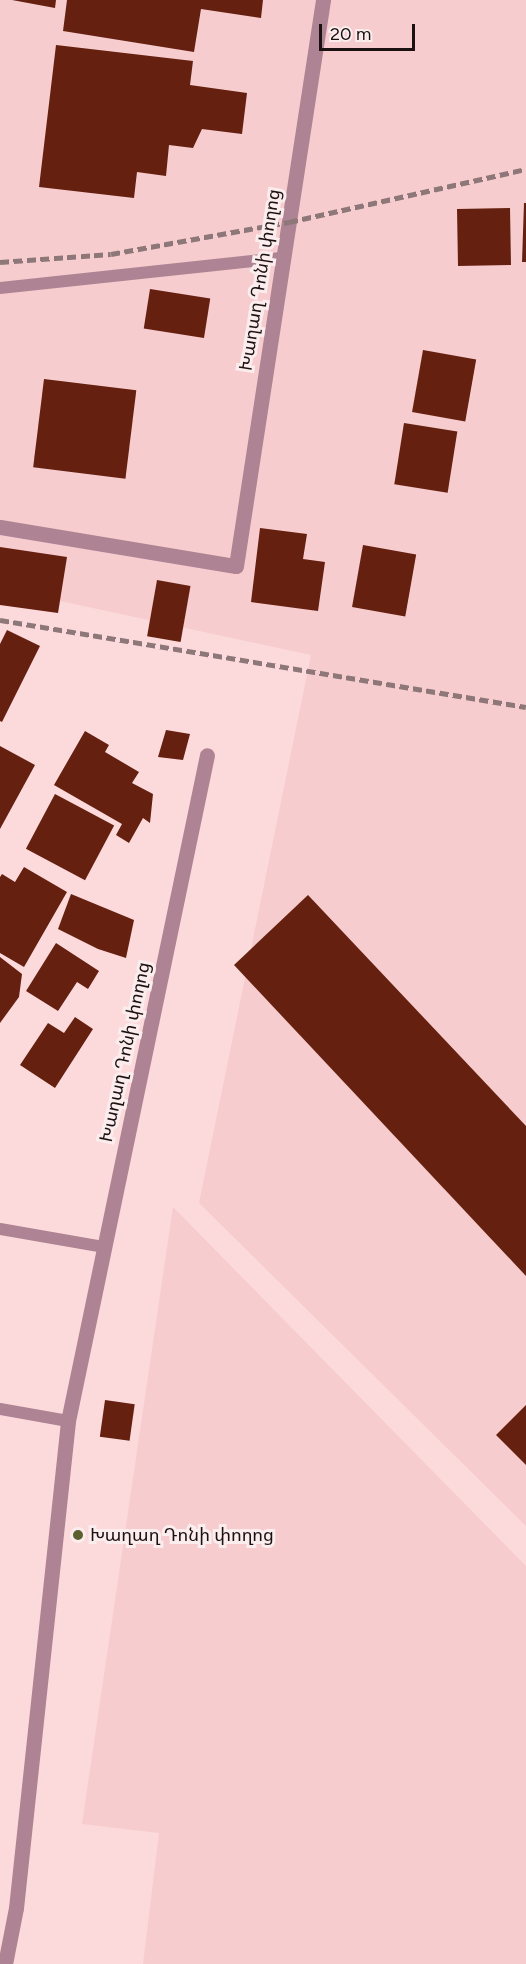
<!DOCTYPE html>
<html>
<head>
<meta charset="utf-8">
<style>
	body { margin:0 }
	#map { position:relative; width:526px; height:1964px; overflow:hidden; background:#fcdadc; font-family:Figtree,"Noto Sans Armenian",sans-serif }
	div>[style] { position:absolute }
	.built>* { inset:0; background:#f6ccce }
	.building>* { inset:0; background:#652010; transform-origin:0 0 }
	.service>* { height:12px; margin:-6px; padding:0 6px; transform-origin:6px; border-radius:6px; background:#ae8393 }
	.minor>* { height:15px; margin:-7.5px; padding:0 7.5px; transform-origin:7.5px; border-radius:7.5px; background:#ae8393 }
	.rail>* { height:4.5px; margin-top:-2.25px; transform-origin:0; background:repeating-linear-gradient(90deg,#8e7778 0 9px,transparent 0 13.5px) }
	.dots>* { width:16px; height:16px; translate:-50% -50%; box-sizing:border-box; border:3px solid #fbedee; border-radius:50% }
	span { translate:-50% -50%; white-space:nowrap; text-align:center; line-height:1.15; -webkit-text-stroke:6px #fbedee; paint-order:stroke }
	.street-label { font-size:18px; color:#1c1111 }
	.poi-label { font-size:18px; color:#1c1111 }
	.left { translate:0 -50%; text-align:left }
	.scale { position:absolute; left:319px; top:24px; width:96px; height:27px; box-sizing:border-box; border:3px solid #1c1111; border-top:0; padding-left:8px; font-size:18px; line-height:21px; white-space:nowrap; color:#1c1111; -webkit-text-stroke:4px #fbedee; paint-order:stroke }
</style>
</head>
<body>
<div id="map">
	<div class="built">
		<i style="clip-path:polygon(0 0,526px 0,526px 1526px,199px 1203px,311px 655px,0 588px)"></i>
		<i style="clip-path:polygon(173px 1207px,526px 1566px,526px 1964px,143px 1964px,159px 1833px,82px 1824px)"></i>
	</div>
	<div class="building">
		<i style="clip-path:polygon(12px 0,56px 0,55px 8px)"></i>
		<i style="clip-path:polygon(67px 0,263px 0,261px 18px,201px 9px,194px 52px,63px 31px)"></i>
		<i style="clip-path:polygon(56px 45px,193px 61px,190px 85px,247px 93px,242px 134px,202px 129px,193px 148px,169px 145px,166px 176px,137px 172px,134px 198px,39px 187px)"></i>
		<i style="clip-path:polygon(524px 203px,526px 203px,526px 262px,522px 262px)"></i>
		<i style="left:510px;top:208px;width:57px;height:53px;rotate:89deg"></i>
		<i style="left:150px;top:289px;width:61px;height:40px;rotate:9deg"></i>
		<i style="left:423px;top:350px;width:54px;height:63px;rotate:10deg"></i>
		<i style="left:44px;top:379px;width:93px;height:89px;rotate:7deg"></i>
		<i style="left:404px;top:423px;width:54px;height:62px;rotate:9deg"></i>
		<i style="clip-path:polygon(260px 528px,307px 534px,303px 559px,325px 562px,318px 611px,251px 602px)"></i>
		<i style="left:363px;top:545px;width:54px;height:63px;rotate:10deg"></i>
		<i style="clip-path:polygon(0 547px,67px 557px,58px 613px,0 605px)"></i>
		<i style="left:157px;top:580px;width:34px;height:57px;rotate:10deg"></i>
		<i style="clip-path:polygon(7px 630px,40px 646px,2px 722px,0 721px,0 644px)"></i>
		<i style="clip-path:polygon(166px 730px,190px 734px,183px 760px,158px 757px)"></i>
		<i style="clip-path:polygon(85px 731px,109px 745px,105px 752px,139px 772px,132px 783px,153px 794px,150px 823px,143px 818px,129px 843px,116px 835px,122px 824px,54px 785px)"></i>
		<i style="clip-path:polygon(0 746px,35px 765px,0 829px)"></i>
		<i style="left:55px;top:794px;width:67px;height:62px;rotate:28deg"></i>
		<i style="clip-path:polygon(24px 867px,67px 892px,24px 967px,0 953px,0 877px,2px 874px,15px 882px)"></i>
		<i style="clip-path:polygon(71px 894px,134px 920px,126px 958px,98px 949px,58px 929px)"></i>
		<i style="clip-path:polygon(308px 895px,526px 1126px,526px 1276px,234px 965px)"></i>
		<i style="clip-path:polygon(56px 943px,99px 971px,88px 989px,77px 982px,58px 1011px,26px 991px)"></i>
		<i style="clip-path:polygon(0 957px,22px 974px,19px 997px,0 1023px)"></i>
		<i style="clip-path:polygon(75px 1017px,93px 1029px,55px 1088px,20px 1065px,48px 1023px,64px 1033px)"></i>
		<i style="left:105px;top:1400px;width:30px;height:37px;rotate:8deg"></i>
		<i style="clip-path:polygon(526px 1405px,526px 1465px,496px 1435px)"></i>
	</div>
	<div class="service">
		<i style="left:0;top:288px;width:285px;rotate:-6.1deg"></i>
		<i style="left:0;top:1229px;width:106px;rotate:9.8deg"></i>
		<i style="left:0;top:1409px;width:69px;rotate:10deg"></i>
	</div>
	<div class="minor">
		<i style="left:0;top:527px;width:239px;rotate:9.4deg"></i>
		<i style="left:236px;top:566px;width:573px;rotate:-81.26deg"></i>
		<i style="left:5px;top:1964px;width:57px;rotate:-78.9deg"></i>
		<i style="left:16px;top:1908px;width:490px;rotate:-83.9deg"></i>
		<i style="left:68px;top:1421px;width:680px;rotate:-78.21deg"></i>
	</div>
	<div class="rail">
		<i style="left:0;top:262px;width:111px;rotate:-4.1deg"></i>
		<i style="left:111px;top:254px;width:181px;rotate:-10.2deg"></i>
		<i style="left:289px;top:222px;width:243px;rotate:-12.6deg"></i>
		<i style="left:0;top:620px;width:533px;rotate:9.39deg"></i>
	</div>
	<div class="dots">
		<i style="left:78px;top:1535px;background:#5a602e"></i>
	</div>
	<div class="street-label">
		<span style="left:260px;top:280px;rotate:-81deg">Խաղաղ Դոնի փողոց</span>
		<span style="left:125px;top:1052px;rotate:-78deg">Խաղաղ Դոնի փողոց</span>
	</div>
	<div class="poi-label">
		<span class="left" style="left:90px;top:1535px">Խաղաղ Դոնի փողոց</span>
	</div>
	<div class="scale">20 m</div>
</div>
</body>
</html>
